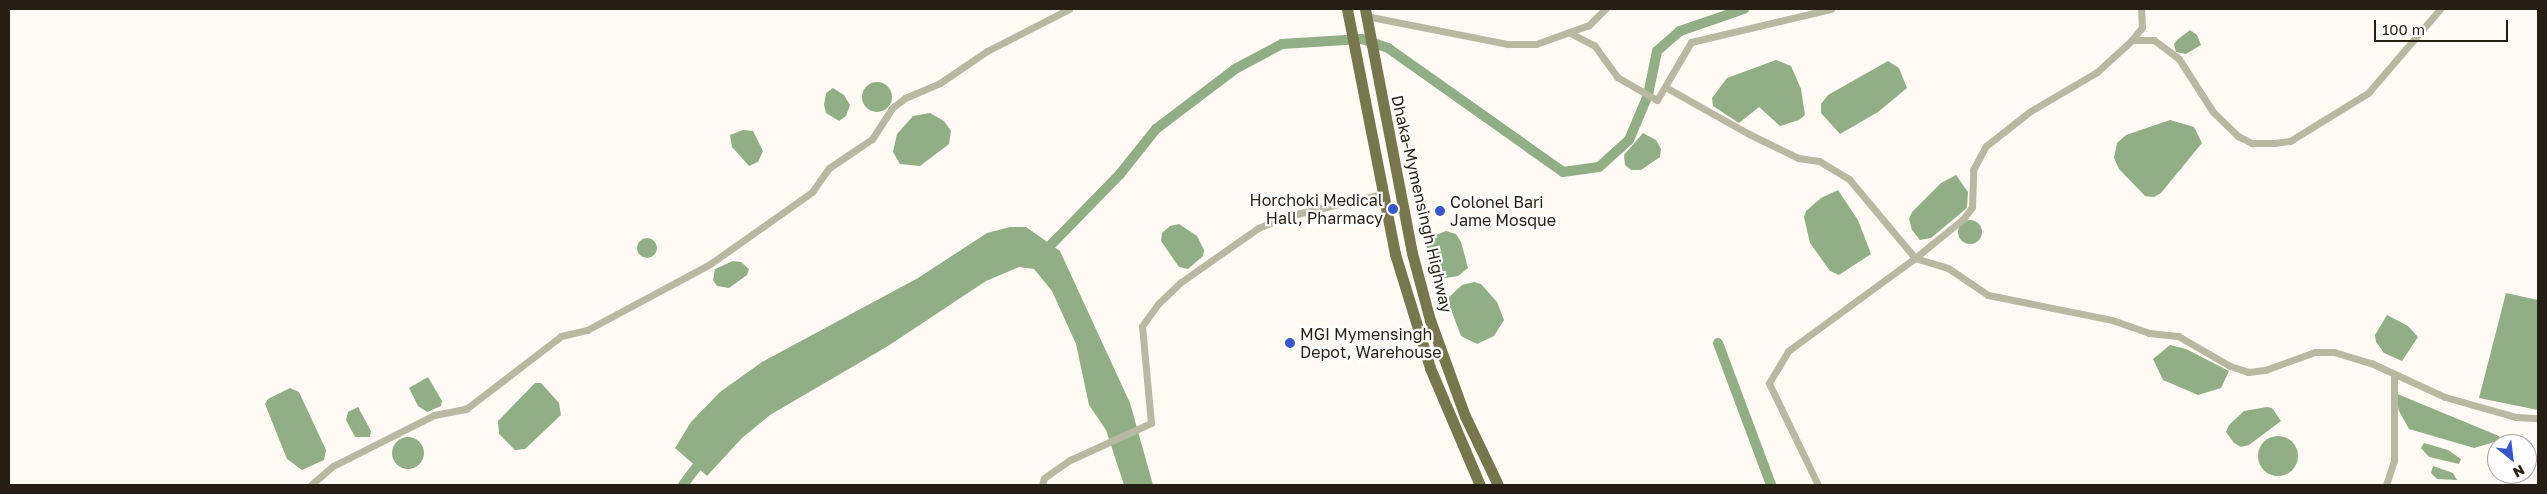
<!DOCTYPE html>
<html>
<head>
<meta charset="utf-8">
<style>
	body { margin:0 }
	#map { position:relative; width:2547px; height:494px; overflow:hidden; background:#fffaf4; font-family:"Golos Text",sans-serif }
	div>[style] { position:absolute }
	.water>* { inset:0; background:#92ae87 }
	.round { border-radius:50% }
	.canal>* { height:10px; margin:-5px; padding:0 5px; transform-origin:5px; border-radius:5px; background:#92ae87 }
	.minor>* { height:7px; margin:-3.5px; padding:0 3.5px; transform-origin:3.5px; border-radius:3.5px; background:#b9b8a3 }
	.trunk>* { height:11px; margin:-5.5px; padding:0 5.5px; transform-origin:5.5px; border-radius:5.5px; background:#78764c }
	.dots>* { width:14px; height:14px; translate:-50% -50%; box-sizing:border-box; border:2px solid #fff; border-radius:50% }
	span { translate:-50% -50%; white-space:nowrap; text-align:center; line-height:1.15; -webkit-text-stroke:4.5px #fff; paint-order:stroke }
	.poi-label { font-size:16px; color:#261e13 }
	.right { translate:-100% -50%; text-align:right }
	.left { translate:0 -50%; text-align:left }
	.street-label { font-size:16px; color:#261e13 }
	.frame { position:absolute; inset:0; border:10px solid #261e13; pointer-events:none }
	.north { position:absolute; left:2487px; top:434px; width:50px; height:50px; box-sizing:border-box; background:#fff; border:1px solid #a8a5a1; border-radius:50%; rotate:151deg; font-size:14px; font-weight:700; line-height:20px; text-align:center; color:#261e13 }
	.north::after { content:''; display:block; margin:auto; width:18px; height:22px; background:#3957c9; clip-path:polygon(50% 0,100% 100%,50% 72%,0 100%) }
	.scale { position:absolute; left:2374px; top:20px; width:134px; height:22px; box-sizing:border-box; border:2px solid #261e13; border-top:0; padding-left:6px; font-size:15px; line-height:18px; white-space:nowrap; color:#261e13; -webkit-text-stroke:4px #fff; paint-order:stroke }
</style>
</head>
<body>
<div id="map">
	<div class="water">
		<i style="clip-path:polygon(2190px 30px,2197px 35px,2201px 45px,2186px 54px,2176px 52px,2174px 44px,2177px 40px)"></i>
		<i style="clip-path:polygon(1776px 60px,1791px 66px,1801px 89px,1805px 115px,1799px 120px,1780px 126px,1759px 107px,1739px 123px,1713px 106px,1712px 98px,1727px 78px)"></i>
		<i style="clip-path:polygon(1888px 61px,1899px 68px,1907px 88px,1878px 112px,1840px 134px,1821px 113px,1821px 104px,1828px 95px)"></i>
		<i class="round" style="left:862px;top:82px;width:30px;height:30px"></i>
		<i style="clip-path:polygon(833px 88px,844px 95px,850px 105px,846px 116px,839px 121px,826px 113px,824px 105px,826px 93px)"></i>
		<i style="clip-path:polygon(930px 113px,944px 121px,951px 131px,949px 144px,920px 166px,900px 164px,893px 152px,897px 134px,913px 116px)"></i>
		<i style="clip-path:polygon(2170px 120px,2194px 127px,2202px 143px,2161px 193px,2154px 197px,2145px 196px,2119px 169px,2114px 158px,2117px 143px,2126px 135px)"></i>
		<i style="clip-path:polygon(743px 130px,753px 131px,763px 151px,758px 162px,749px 166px,732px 147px,730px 135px)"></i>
		<i style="clip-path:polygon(1643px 133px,1656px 140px,1661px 149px,1660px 157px,1641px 170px,1631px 170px,1625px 165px,1624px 155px)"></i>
		<i style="clip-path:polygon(1956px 175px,1968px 192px,1967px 208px,1931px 238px,1920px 240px,1912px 230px,1909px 219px,1912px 212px,1941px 183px)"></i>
		<i style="clip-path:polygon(1838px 190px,1858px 220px,1871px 254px,1839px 275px,1830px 271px,1810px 243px,1804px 217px,1806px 211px,1821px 198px)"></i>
		<i class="round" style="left:1958px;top:220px;width:24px;height:24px"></i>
		<i style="clip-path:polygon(1179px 224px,1197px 236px,1204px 250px,1203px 256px,1188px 269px,1179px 267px,1161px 241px,1162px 233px,1170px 226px)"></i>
		<i style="clip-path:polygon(1010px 227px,1026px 227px,1060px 251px,1130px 403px,1153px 485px,1124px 485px,1106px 430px,1089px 405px,1076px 344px,1052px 291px,1034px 269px,1019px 267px,986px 281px,888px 346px,770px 415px,742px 438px,707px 476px,675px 448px,691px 422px,720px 392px,762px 362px,918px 278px,987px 233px)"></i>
		<i style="clip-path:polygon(1446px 231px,1456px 234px,1461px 242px,1468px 268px,1458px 276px,1439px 279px,1435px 274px,1426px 244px,1428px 238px)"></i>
		<i class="round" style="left:637px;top:238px;width:20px;height:20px"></i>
		<i style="clip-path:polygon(733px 261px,741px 262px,749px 269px,747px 275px,729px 288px,717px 286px,713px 280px,715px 269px)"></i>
		<i style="clip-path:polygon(1474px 282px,1481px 284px,1497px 302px,1504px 320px,1494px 336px,1477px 344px,1461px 336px,1447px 299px,1462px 285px)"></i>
		<i style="clip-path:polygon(2506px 293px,2538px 300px,2538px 410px,2479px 398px)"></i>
		<i style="clip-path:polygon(2387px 315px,2408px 326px,2418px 337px,2402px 361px,2384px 353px,2376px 342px,2375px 335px)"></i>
		<i style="clip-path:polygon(2170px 345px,2186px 349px,2229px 371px,2221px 388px,2198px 395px,2163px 380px,2153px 359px)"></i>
		<i style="clip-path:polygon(428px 377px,442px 401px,441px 406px,427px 412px,418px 406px,409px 388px)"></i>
		<i style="clip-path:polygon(535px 383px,541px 383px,559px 403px,561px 415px,525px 449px,515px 450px,499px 434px,498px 421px)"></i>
		<i style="clip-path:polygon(290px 388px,299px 392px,326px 450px,324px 460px,302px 470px,287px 459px,265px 404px,268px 399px)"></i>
		<i style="clip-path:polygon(2395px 393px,2499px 436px,2501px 440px,2474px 448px,2409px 429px,2399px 411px)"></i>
		<i style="clip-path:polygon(358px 407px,371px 431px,370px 437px,355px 437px,346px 420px,348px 412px)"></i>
		<i style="clip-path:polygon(2267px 407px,2272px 408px,2281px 421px,2249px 445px,2241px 447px,2234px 443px,2226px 432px,2229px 425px,2244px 411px)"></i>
		<i class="round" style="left:2258px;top:436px;width:40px;height:40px"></i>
		<i class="round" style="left:392px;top:437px;width:32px;height:32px"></i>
		<i style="clip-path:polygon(2424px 443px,2448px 450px,2461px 459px,2459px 464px,2429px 457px,2421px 448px)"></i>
		<i style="clip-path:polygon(2433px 466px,2453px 473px,2457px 480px,2437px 479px,2431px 473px)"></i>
	</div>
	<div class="canal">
		<i style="left:1043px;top:253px;width:110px;rotate:-45.7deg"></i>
		<i style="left:1120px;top:174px;width:58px;rotate:-51.3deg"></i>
		<i style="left:1156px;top:129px;width:99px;rotate:-37.2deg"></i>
		<i style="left:1235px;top:69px;width:53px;rotate:-28deg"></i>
		<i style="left:1282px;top:44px;width:80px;rotate:-3.6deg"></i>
		<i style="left:1362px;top:39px;width:28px;rotate:19deg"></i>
		<i style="left:1388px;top:48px;width:214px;rotate:35.3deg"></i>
		<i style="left:1563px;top:172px;width:36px;rotate:-8deg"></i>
		<i style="left:1599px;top:167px;width:40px;rotate:-42deg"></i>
		<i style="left:1629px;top:140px;width:49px;rotate:-67.1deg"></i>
		<i style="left:1648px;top:95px;width:45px;rotate:-78.4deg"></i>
		<i style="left:1657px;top:51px;width:30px;rotate:-41deg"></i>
		<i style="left:1680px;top:31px;width:68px;rotate:-19deg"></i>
		<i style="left:1718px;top:343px;width:152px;rotate:69.5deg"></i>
		<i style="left:683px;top:485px;width:35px;rotate:-53deg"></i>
	</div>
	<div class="minor">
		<i style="left:1366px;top:16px;width:145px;rotate:11.2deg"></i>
		<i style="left:1508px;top:44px;width:28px"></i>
		<i style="left:1536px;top:44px;width:56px;rotate:-19.7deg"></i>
		<i style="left:1589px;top:25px;width:23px;rotate:-45deg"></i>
		<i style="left:1570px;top:33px;width:27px;rotate:27deg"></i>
		<i style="left:1594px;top:45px;width:39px;rotate:54deg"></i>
		<i style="left:1617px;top:77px;width:46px;rotate:29.9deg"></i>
		<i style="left:1657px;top:100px;width:67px;rotate:-59.6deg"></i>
		<i style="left:1691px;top:42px;width:144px;rotate:-13.3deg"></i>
		<i style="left:2132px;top:40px;width:16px;rotate:-52deg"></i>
		<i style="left:2142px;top:27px;width:18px;rotate:-93deg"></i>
		<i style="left:1667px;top:88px;width:94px;rotate:29.3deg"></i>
		<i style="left:1749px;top:134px;width:55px;rotate:26.1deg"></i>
		<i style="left:1798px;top:158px;width:21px;rotate:8deg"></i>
		<i style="left:1819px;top:161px;width:35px;rotate:31deg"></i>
		<i style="left:1849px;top:179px;width:103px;rotate:50.1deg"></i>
		<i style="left:1915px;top:258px;width:62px;rotate:-39.1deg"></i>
		<i style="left:1963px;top:219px;width:15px;rotate:-53deg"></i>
		<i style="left:1972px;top:207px;width:37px;rotate:-88deg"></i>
		<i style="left:1973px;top:170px;width:27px;rotate:-62deg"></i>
		<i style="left:1986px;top:146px;width:55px;rotate:-38.3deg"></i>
		<i style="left:2029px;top:112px;width:79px;rotate:-30.5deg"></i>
		<i style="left:2097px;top:72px;width:47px;rotate:-42.4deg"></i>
		<i style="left:2132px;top:40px;width:22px"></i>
		<i style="left:2154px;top:40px;width:31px;rotate:37deg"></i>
		<i style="left:2179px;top:59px;width:63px;rotate:57.3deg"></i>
		<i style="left:2213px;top:112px;width:35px;rotate:44deg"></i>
		<i style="left:2238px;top:136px;width:16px;rotate:27deg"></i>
		<i style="left:2252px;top:143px;width:22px"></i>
		<i style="left:2274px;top:143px;width:16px;rotate:-7deg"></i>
		<i style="left:2290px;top:141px;width:92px;rotate:-31.6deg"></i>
		<i style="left:2368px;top:93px;width:111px;rotate:-49.4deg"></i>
		<i style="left:311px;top:485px;width:29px;rotate:-41deg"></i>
		<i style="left:333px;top:466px;width:113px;rotate:-26.8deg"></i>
		<i style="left:434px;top:415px;width:33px;rotate:-11deg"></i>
		<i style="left:466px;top:409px;width:120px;rotate:-37.5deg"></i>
		<i style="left:561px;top:336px;width:27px;rotate:-13deg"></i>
		<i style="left:587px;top:330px;width:140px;rotate:-28.2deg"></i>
		<i style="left:710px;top:264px;width:125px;rotate:-35.2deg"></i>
		<i style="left:812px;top:192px;width:29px;rotate:-55deg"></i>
		<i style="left:829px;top:168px;width:52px;rotate:-34deg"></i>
		<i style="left:872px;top:139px;width:37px;rotate:-57deg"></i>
		<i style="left:892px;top:108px;width:16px;rotate:-38deg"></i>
		<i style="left:905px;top:98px;width:38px;rotate:-23deg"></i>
		<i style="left:940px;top:83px;width:57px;rotate:-34.2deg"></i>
		<i style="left:987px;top:51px;width:92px;rotate:-27.1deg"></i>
		<i style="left:1042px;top:485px;width:7px;rotate:-74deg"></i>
		<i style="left:1044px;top:478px;width:32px;rotate:-35deg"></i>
		<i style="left:1070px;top:460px;width:89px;rotate:-24.6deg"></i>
		<i style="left:1151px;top:423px;width:97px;rotate:-95.3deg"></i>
		<i style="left:1142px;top:326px;width:29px;rotate:-54deg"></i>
		<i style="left:1159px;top:303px;width:30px;rotate:-44deg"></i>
		<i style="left:1181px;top:282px;width:94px;rotate:-35deg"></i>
		<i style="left:1258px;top:228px;width:32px;rotate:-22deg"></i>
		<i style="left:1288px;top:216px;width:97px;rotate:-13.2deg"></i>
		<i style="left:1818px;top:485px;width:113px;rotate:-115.7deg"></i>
		<i style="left:1769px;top:383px;width:37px;rotate:-59deg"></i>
		<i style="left:1788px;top:351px;width:157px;rotate:-36.2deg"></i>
		<i style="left:1915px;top:258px;width:34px;rotate:17deg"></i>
		<i style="left:1948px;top:268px;width:48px;rotate:34deg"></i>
		<i style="left:1988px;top:295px;width:126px;rotate:11.4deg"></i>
		<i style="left:2112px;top:320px;width:39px;rotate:19deg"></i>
		<i style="left:2149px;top:333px;width:29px;rotate:6deg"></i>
		<i style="left:2178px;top:336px;width:60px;rotate:30deg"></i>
		<i style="left:2230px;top:366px;width:19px;rotate:18deg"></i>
		<i style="left:2248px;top:372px;width:17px;rotate:-7deg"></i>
		<i style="left:2265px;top:370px;width:53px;rotate:-19.8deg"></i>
		<i style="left:2315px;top:352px;width:19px"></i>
		<i style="left:2334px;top:352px;width:39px;rotate:17deg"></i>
		<i style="left:2371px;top:363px;width:81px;rotate:24.7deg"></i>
		<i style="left:2445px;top:397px;width:74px;rotate:15.7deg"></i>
		<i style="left:2516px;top:417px;width:22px;rotate:3deg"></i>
		<i style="left:2386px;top:485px;width:25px;rotate:-72deg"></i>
		<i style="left:2394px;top:461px;width:87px;rotate:-90deg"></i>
	</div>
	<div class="trunk">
		<i style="left:1347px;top:9px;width:250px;rotate:78.9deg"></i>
		<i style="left:1395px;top:254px;width:119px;rotate:72.9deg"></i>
		<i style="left:1430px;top:368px;width:127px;rotate:66.9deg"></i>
		<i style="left:1365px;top:9px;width:248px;rotate:79.1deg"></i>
		<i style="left:1412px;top:253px;width:69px;rotate:75deg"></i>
		<i style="left:1430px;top:320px;width:102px;rotate:70deg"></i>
		<i style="left:1465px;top:416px;width:76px;rotate:64.4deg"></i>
	</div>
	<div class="dots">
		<i style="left:1393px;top:209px;background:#3957c9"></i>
		<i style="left:1440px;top:211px;background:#3957c9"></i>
		<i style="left:1290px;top:343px;background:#3957c9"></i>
	</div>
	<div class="poi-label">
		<span class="right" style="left:1383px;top:209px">Horchoki Medical<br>Hall, Pharmacy</span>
		<span class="left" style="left:1450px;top:211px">Colonel Bari<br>Jame Mosque</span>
		<span class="left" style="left:1300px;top:343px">MGI Mymensingh<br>Depot, Warehouse</span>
	</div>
	<div class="street-label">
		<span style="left:1422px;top:204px;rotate:77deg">Dhaka-Mymensingh Highway</span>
	</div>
	<div class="frame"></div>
	<div class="north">N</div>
	<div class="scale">100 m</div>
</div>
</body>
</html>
